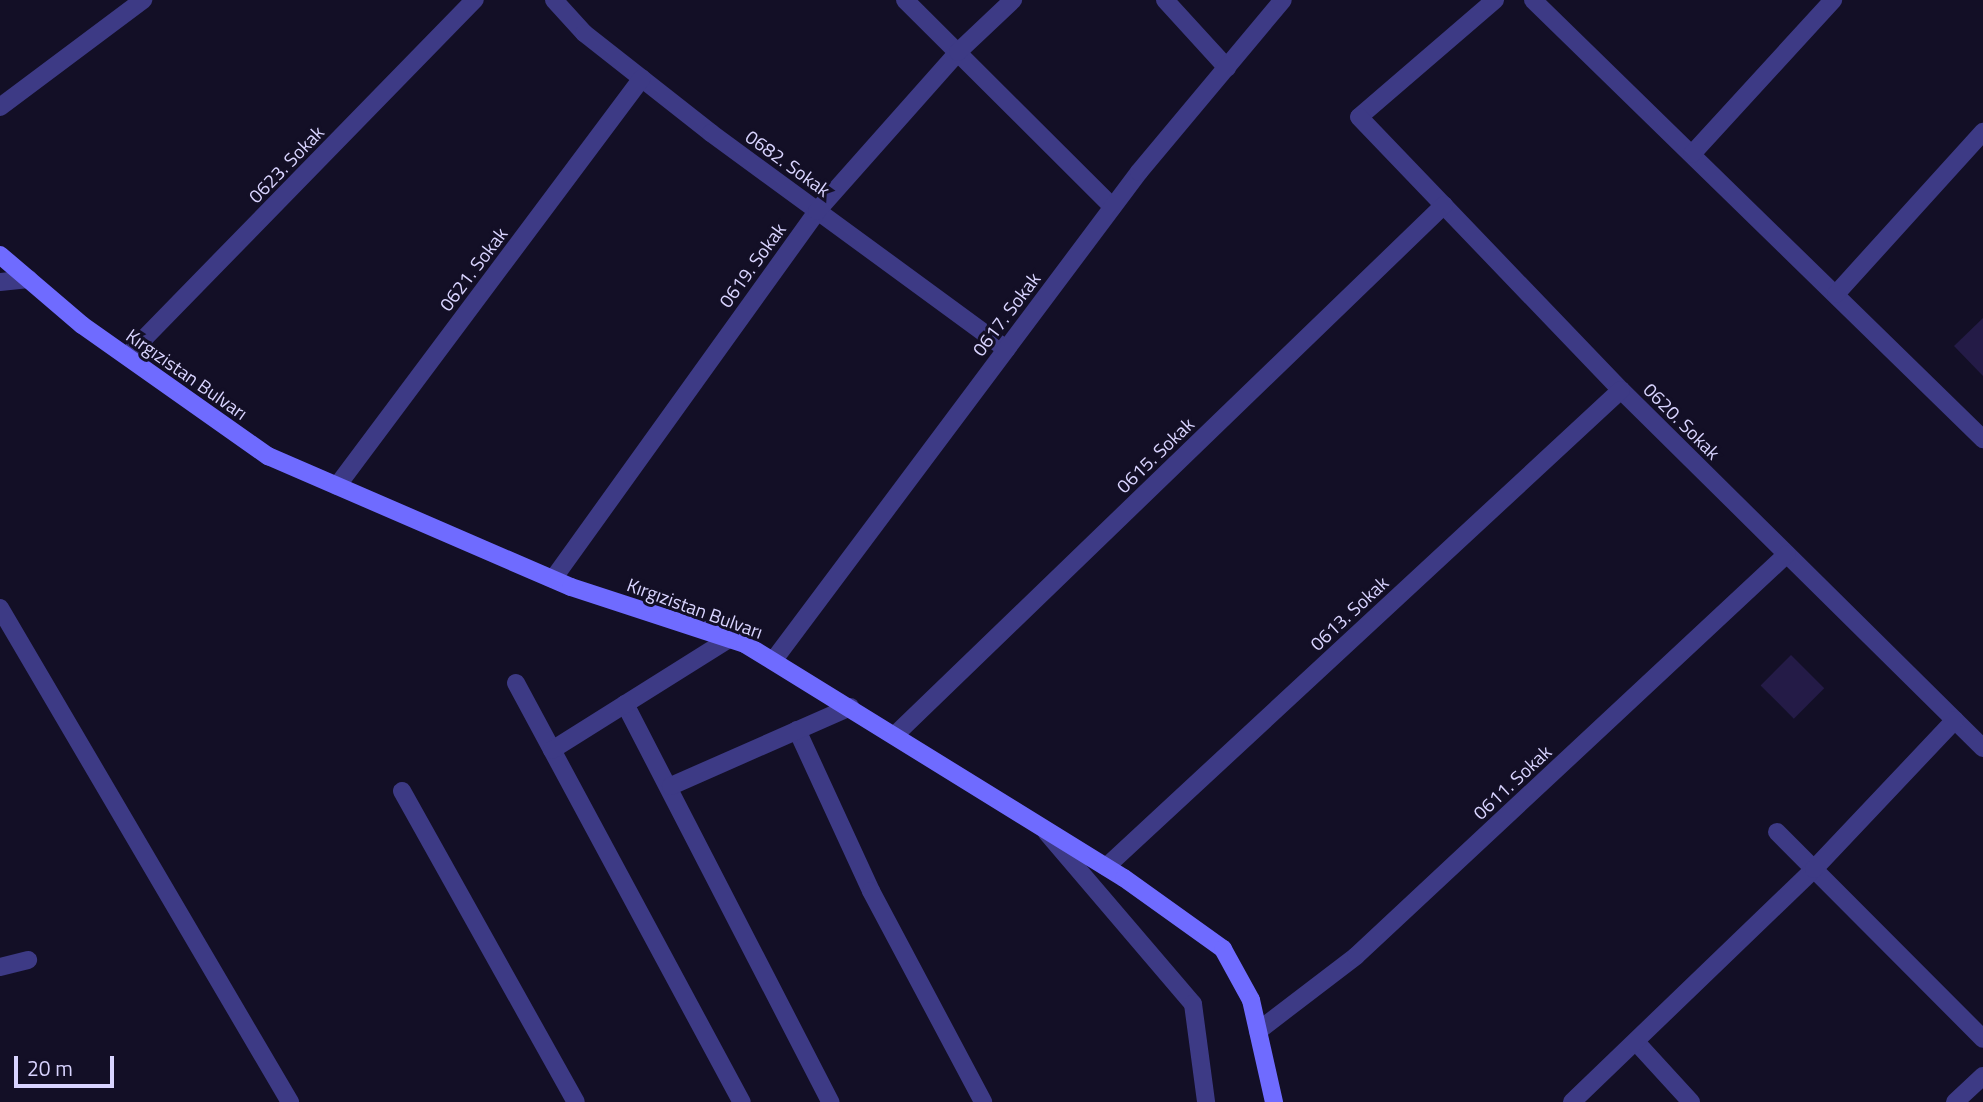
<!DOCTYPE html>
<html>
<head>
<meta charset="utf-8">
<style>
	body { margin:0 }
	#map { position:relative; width:1983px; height:1102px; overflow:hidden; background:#130f26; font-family:"Titillium Web",sans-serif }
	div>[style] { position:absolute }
	.building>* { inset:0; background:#241b47; transform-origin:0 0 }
	.lane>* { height:18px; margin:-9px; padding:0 9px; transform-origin:9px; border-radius:9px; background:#3d3a85 }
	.street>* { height:18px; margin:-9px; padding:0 9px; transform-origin:9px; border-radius:9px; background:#3d3a85 }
	.secondary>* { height:18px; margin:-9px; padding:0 9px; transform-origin:9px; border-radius:9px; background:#6f6bff }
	span { translate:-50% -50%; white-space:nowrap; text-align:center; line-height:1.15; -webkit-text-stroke:6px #130f26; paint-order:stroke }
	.street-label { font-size:19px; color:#d9d4ff }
	.scale { position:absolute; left:14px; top:1056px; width:100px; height:32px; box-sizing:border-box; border:4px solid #d9d4ff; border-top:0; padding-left:9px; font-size:21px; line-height:24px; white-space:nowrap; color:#d9d4ff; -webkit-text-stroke:5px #130f26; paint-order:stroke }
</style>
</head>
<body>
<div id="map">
	<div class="building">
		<i style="clip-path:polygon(1983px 318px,1983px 376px,1954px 346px)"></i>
		<i style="left:1791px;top:655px;width:47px;height:43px;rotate:45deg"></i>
	</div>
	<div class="lane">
		<i style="left:0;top:967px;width:29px;rotate:-14deg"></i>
	</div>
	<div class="street">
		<i style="left:554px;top:0;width:45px;rotate:47.7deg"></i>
		<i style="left:584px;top:33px;width:162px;rotate:38.2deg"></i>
		<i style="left:711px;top:133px;width:366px;rotate:36.2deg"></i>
		<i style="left:905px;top:0;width:293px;rotate:44.9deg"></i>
		<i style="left:1165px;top:0;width:92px;rotate:47.6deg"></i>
		<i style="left:1495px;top:0;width:179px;rotate:139.3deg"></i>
		<i style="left:1359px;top:117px;width:378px;rotate:46.2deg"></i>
		<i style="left:1621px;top:390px;width:509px;rotate:44.68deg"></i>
		<i style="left:1533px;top:0;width:629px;rotate:44.29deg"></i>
		<i style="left:0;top:107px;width:179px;rotate:-36.8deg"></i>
		<i style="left:1692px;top:154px;width:209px;rotate:-47.5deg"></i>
		<i style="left:0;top:282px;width:29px;rotate:-6deg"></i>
		<i style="left:1836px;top:294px;width:219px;rotate:-47.8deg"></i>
		<i style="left:127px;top:356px;width:498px;rotate:-45.7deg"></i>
		<i style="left:337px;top:486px;width:509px;rotate:-53.22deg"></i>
		<i style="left:553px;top:579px;width:453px;rotate:-54.3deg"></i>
		<i style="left:817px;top:211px;width:213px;rotate:-48.4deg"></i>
		<i style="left:958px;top:52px;width:76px;rotate:-43.4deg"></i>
		<i style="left:0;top:608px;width:573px;rotate:59.59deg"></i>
		<i style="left:773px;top:661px;width:611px;rotate:-53.19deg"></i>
		<i style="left:1139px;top:172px;width:224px;rotate:-50.1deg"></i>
		<i style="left:516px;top:683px;width:476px;rotate:61.7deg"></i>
		<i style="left:625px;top:704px;width:448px;rotate:62.7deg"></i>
		<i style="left:797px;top:730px;width:177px;rotate:65.3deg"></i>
		<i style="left:871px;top:891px;width:239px;rotate:62deg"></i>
		<i style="left:895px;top:735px;width:763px;rotate:-43.99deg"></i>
		<i style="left:552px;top:750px;width:209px;rotate:-32.1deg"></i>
		<i style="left:671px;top:786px;width:196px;rotate:-23.8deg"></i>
		<i style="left:402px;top:791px;width:356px;rotate:60.8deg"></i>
		<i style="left:1777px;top:832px;width:292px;rotate:45.1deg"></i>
		<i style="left:1047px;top:833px;width:225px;rotate:49.5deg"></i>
		<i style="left:1193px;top:1004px;width:99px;rotate:82.4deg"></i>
		<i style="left:1106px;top:867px;width:702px;rotate:-42.81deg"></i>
		<i style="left:1258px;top:1031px;width:123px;rotate:-37.4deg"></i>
		<i style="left:1356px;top:956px;width:589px;rotate:-43.01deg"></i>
		<i style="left:1637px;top:1043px;width:80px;rotate:47.5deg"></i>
		<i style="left:1572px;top:1102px;width:336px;rotate:-43.9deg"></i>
		<i style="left:1814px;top:869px;width:205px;rotate:-46.6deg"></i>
		<i style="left:1955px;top:1102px;width:38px;rotate:-43deg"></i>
	</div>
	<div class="secondary">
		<i style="left:0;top:255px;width:108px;rotate:40.5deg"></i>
		<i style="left:82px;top:325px;width:228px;rotate:35.2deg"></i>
		<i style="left:268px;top:456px;width:330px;rotate:23.4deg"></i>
		<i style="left:571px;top:587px;width:183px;rotate:18.1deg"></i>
		<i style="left:745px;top:644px;width:445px;rotate:31.7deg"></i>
		<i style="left:1124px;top:878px;width:122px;rotate:35.6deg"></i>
		<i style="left:1223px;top:949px;width:58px;rotate:61.2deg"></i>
		<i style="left:1251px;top:1000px;width:105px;rotate:77.3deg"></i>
	</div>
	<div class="street-label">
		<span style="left:788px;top:163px;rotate:36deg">0682. Sokak</span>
		<span style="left:286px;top:164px;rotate:-46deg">0623. Sokak</span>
		<span style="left:752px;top:265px;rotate:-54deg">0619. Sokak</span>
		<span style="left:473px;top:269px;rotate:-53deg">0621. Sokak</span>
		<span style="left:1006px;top:314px;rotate:-53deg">0617. Sokak</span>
		<span style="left:187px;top:374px;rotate:35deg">Kırgızistan Bulvarı</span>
		<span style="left:1682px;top:421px;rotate:45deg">0620. Sokak</span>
		<span style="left:1155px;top:455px;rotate:-44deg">0615. Sokak</span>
		<span style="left:695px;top:608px;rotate:20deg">Kırgızistan Bulvarı</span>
		<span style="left:1349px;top:613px;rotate:-43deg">0613. Sokak</span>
		<span style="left:1512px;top:782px;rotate:-43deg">0611. Sokak</span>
	</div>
	<div class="scale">20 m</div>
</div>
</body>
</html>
